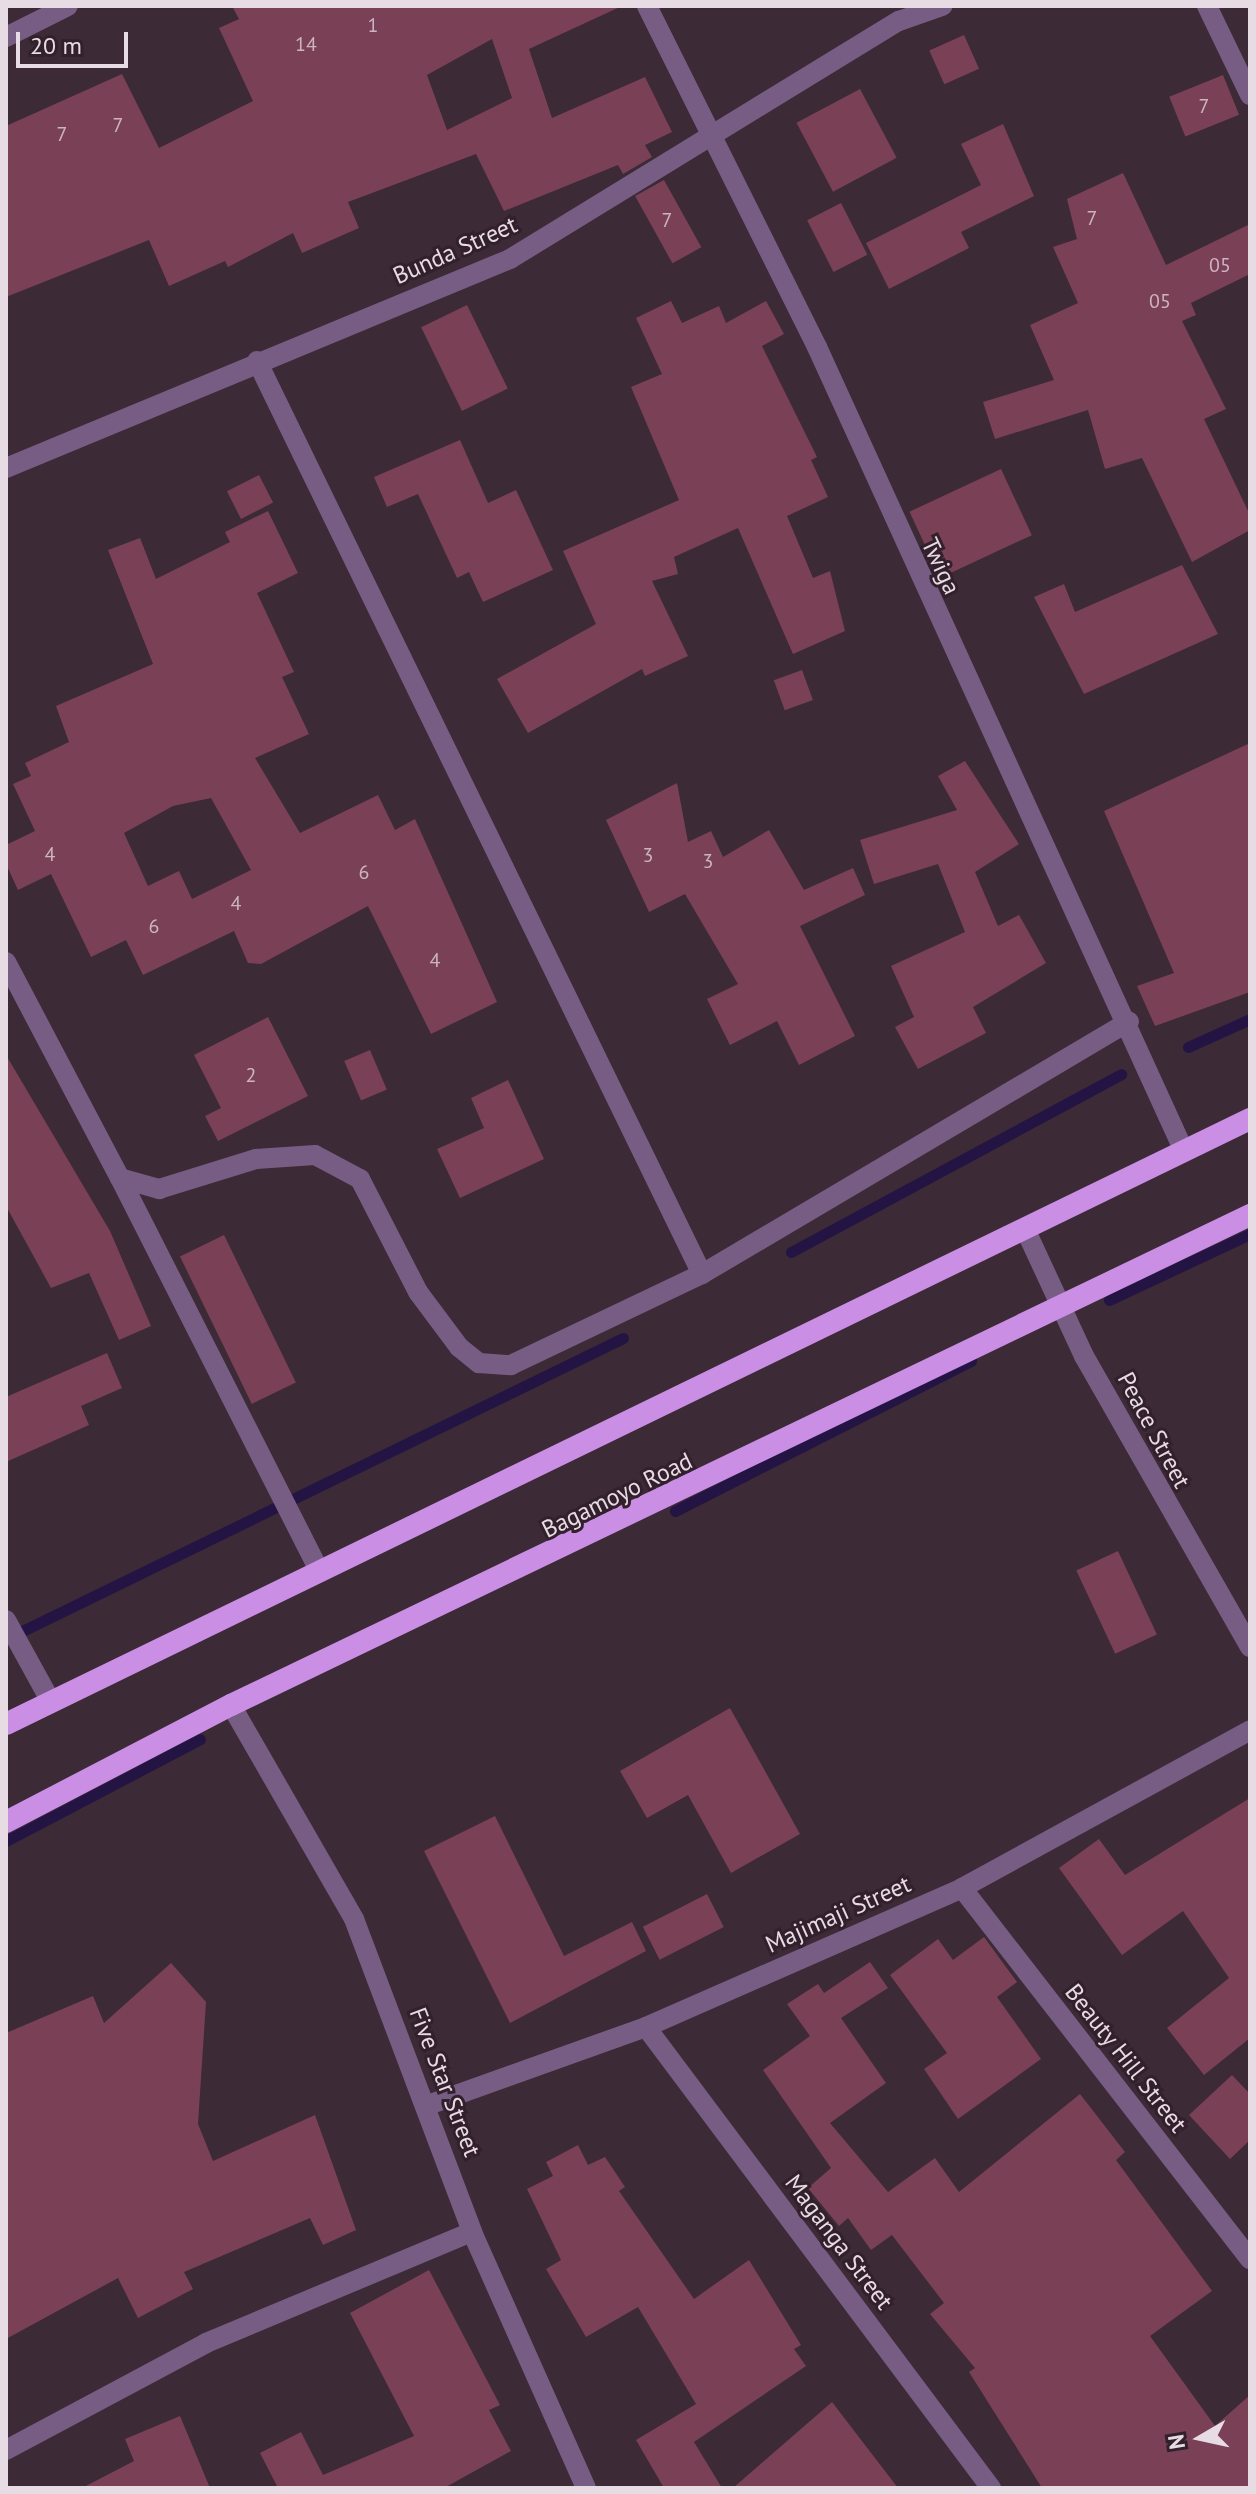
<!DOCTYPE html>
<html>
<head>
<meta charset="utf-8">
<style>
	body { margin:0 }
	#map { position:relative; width:1256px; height:2494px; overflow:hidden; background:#3c2a37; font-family:"PT Sans",sans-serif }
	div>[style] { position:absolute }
	.stream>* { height:11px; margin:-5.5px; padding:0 5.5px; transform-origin:5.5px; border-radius:5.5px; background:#231444 }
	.building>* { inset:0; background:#7a4055; transform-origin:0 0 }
	.minor>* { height:20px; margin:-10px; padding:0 10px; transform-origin:10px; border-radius:10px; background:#775d83 }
	.tertiary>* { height:20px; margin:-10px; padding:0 10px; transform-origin:10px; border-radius:10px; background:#775d83 }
	.trunk>* { height:22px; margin:-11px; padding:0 11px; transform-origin:11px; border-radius:11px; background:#ca8fe5 }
	span { translate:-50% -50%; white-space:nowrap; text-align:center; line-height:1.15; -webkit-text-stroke:6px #32202d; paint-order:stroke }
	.number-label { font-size:20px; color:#ccb5c0 }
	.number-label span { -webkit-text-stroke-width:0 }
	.street-label { font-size:24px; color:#e8dce4 }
	.frame { position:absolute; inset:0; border:8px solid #e8dce4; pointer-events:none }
	.north { position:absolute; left:1160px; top:2398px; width:80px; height:80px; -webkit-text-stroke:6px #32202d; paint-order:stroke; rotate:261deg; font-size:22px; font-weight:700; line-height:32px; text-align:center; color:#e8dce4 }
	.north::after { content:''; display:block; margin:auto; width:28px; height:36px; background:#e8dce4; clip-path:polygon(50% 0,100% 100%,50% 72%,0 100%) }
	.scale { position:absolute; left:16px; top:32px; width:112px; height:36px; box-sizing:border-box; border:4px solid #e8dce4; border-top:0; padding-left:10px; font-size:24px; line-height:28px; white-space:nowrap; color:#e8dce4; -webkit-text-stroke:6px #32202d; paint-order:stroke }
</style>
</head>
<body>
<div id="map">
	<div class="stream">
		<i style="left:1188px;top:1047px;width:68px;rotate:-24.3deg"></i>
		<i style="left:791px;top:1252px;width:375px;rotate:-28.3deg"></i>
		<i style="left:1109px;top:1300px;width:156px;rotate:-25.1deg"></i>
		<i style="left:675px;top:1511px;width:332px;rotate:-26.9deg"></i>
		<i style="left:10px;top:1637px;width:682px;rotate:-26deg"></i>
		<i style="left:6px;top:1841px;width:219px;rotate:-27.7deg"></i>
	</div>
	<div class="building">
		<i style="clip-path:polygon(evenodd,232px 6px,622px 6px,529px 49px,552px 118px,645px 77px,672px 132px,645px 145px,652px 157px,623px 174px,618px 165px,504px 211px,476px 154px,348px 202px,359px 228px,302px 253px,293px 233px,228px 267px,225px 261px,169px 286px,149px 240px,6px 297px,6px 126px,122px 74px,159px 148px,253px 101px,219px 28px,239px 19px,232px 6px,492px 39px,512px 98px,447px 130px,427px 75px,492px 39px)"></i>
		<i style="left:964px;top:35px;width:37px;height:38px;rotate:66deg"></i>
		<i style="left:1223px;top:75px;width:43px;height:58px;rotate:68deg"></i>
		<i style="left:860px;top:89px;width:78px;height:72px;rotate:62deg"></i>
		<i style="clip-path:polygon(1003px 124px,1034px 196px,961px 232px,969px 248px,889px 289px,866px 243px,981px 185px,961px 144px)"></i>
		<i style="clip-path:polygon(1123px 173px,1166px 265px,1250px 224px,1250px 274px,1191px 303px,1196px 315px,1182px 321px,1226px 409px,1204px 419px,1250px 515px,1250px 530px,1192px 562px,1142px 458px,1105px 469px,1088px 410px,995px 439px,983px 402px,1054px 380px,1030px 325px,1078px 303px,1053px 247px,1077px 239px,1067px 199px)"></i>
		<i style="left:664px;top:180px;width:77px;height:33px;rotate:61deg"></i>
		<i style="left:841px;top:203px;width:58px;height:38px;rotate:63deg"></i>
		<i style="clip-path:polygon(671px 301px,682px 323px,719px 306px,726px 323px,766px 301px,784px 334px,762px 346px,817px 457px,811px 460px,828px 497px,787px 516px,813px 578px,830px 571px,845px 631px,793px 654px,738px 528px,674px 557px,678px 574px,652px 581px,688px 656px,645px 676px,642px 669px,528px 733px,497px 679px,596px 624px,563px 551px,679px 500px,631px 387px,662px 374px,636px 318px)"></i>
		<i style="left:467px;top:305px;width:93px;height:51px;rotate:64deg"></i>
		<i style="clip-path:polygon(460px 440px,488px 503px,516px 490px,553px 570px,483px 602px,469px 572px,457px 578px,418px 494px,387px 507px,374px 477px)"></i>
		<i style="left:1001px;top:469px;width:73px;height:101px;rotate:65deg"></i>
		<i style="left:259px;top:475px;width:31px;height:36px;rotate:63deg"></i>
		<i style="clip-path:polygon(evenodd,268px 511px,298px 573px,257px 593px,294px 672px,282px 677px,309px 734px,255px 758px,300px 833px,378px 795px,395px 830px,415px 819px,497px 1002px,431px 1034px,368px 906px,261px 964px,248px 963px,234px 931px,143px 975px,126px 940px,91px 957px,51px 874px,18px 890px,6px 864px,6px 845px,35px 831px,13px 784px,31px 776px,25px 763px,69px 742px,56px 706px,153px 664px,108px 550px,140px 538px,156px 579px,230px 542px,225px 532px,268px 511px,211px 798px,251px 870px,192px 899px,179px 871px,148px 886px,124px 833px,173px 806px,211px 798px)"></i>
		<i style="clip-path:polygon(1182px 565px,1218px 634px,1084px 694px,1034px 597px,1064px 584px,1075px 612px)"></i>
		<i style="left:802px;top:670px;width:32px;height:30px;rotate:70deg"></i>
		<i style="clip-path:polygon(1250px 743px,1250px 992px,1155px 1026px,1137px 986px,1174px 973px,1104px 811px)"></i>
		<i style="clip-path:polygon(965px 761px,1019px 844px,975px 872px,998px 926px,1019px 915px,1046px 963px,973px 1007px,986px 1033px,918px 1069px,895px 1027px,914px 1017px,891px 966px,965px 932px,938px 864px,874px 884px,860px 840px,957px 810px,938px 776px)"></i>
		<i style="clip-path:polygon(677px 783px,688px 842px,711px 831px,723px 857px,769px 830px,804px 890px,853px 868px,865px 895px,800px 926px,855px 1036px,799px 1065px,777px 1021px,730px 1045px,707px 999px,738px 984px,685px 894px,649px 912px,606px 820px)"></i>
		<i style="clip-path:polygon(268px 1017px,308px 1096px,218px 1141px,205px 1116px,221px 1108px,194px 1055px)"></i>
		<i style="left:370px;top:1050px;width:43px;height:28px;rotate:67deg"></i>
		<i style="clip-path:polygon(6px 1055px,110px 1231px,151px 1326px,119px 1340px,89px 1273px,51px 1288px,6px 1206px)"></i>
		<i style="clip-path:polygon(508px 1080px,544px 1159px,460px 1198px,437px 1149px,484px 1128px,471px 1098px)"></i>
		<i style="left:224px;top:1235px;width:164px;height:49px;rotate:64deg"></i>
		<i style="clip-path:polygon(107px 1353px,122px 1388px,81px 1406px,89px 1425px,6px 1462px,6px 1397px)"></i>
		<i style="left:1118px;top:1551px;width:92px;height:46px;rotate:65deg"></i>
		<i style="clip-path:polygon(730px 1708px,800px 1834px,731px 1873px,688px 1795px,647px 1818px,620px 1771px)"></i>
		<i style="clip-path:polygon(1250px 1798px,1250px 2038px,1204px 2075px,1167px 2028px,1229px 1978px,1183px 1911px,1122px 1955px,1059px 1868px,1099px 1839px,1125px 1875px)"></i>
		<i style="clip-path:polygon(495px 1816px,564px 1956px,632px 1922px,646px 1951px,510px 2023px,424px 1851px)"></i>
		<i style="left:707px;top:1894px;width:37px;height:72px;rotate:63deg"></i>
		<i style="clip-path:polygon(984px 1937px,1017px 1982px,997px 1997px,1041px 2059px,958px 2119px,924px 2069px,947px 2053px,890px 1975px,938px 1939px,953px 1960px)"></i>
		<i style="clip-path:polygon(870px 1962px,888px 1988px,841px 2018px,886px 2083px,830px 2123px,888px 2192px,935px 2158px,959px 2192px,1080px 2094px,1125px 2152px,1116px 2160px,1212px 2291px,1150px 2336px,1215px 2426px,1250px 2395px,1250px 2488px,1042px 2488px,969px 2372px,975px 2368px,930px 2314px,944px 2303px,892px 2235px,871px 2250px,848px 2218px,839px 2226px,808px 2188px,831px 2168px,763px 2070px,810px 2036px,787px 2004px,818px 1984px,824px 1993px)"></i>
		<i style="clip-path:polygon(171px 1963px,206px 2002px,198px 2124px,213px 2161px,315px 2115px,356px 2230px,323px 2245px,310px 2218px,184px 2272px,193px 2289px,138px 2318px,118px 2278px,6px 2339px,6px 2033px,93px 1996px,104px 2023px)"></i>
		<i style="clip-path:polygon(1232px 2075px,1250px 2094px,1250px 2140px,1230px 2159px,1189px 2115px)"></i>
		<i style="clip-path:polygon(578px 2145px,588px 2165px,605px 2157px,625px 2187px,619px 2191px,694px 2299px,749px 2260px,801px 2345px,794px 2349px,806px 2366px,694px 2442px,722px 2488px,664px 2488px,636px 2440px,696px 2404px,638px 2307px,586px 2337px,546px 2269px,561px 2260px,527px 2189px,553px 2176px,546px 2162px)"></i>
		<i style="clip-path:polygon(429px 2270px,500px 2405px,489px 2410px,511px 2451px,444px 2488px,278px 2488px,260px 2453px,301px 2432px,323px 2475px,414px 2436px,350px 2313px)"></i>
		<i style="clip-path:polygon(832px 2402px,898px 2488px,733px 2488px)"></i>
		<i style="clip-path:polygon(180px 2416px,210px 2488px,82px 2488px,134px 2461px,125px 2439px)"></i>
	</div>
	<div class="minor">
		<i style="left:647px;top:6px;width:381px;rotate:63.5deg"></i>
		<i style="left:817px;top:347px;width:882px;rotate:65.47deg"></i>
		<i style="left:1207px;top:6px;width:99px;rotate:64.2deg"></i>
		<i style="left:6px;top:37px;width:69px;rotate:-26.6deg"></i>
		<i style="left:257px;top:361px;width:1016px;rotate:64.02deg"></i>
		<i style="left:6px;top:468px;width:546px;rotate:-22.52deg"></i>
		<i style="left:510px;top:259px;width:456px;rotate:-31.5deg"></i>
		<i style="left:899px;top:21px;width:46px;rotate:-19.2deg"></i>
		<i style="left:6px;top:962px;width:244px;rotate:62.2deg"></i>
		<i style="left:120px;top:1178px;width:41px;rotate:15.8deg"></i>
		<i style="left:159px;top:1189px;width:102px;rotate:-17.2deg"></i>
		<i style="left:256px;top:1159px;width:59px;rotate:-3.9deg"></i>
		<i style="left:315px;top:1155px;width:51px;rotate:28.1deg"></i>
		<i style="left:360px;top:1179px;width:127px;rotate:62.8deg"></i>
		<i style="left:418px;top:1292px;width:69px;rotate:53.3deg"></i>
		<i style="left:459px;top:1347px;width:26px;rotate:39deg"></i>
		<i style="left:479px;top:1363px;width:32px;rotate:4deg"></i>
		<i style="left:511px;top:1365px;width:212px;rotate:-25.5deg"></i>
		<i style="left:702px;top:1274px;width:496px;rotate:-30.6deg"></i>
		<i style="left:120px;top:1178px;width:442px;rotate:63.1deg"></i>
		<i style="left:6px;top:1620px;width:94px;rotate:61.2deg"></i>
		<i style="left:231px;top:1705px;width:247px;rotate:60.1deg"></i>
		<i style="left:354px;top:1919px;width:335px;rotate:69.3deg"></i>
		<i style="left:472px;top:2232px;width:280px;rotate:66deg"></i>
		<i style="left:962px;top:1888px;width:470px;rotate:52.2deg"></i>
		<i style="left:646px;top:2027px;width:576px;rotate:53.19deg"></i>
		<i style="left:428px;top:2105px;width:232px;rotate:-19.7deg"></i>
		<i style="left:646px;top:2027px;width:345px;rotate:-23.7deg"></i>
		<i style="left:962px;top:1888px;width:328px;rotate:-28.7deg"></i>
		<i style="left:6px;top:2450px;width:227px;rotate:-28.1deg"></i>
		<i style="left:206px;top:2343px;width:288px;rotate:-22.7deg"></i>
	</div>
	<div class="tertiary">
		<i style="left:1026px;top:1231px;width:138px;rotate:65.1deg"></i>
		<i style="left:1084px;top:1356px;width:335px;rotate:60.3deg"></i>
	</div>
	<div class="trunk">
		<i style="left:6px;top:1724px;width:1383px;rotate:-25.94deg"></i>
		<i style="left:6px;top:1822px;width:254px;rotate:-27.5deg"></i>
		<i style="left:231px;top:1705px;width:1131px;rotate:-25.68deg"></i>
	</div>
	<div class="number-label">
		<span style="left:373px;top:25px">1</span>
		<span style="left:306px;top:44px">14</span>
		<span style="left:1204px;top:106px">7</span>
		<span style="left:118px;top:125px">7</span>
		<span style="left:62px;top:134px">7</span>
		<span style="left:1092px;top:218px">7</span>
		<span style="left:667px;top:220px">7</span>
		<span style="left:1220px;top:265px">05</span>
		<span style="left:1160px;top:301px">05</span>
		<span style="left:50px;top:854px">4</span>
		<span style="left:648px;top:855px">3</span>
		<span style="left:708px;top:861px">3</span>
		<span style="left:364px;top:872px">6</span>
		<span style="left:236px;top:903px">4</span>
		<span style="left:154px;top:926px">6</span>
		<span style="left:435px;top:960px">4</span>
		<span style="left:251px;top:1075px">2</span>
	</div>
	<div class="street-label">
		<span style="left:455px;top:250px;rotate:-24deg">Bunda Street</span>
		<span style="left:941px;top:566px;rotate:65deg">Twiga</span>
		<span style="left:1154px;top:1430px;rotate:62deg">Peace Street</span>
		<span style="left:617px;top:1495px;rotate:-26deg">Bagamoyo Road</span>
		<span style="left:838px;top:1914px;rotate:-24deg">Majimaji Street</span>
		<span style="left:1126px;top:2058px;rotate:52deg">Beauty Hill Street</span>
		<span style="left:445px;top:2082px;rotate:69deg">Five Star Street</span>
		<span style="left:839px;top:2242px;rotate:53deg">Maganga Street</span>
	</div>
	<div class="frame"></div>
	<div class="north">N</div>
	<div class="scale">20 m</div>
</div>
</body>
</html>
